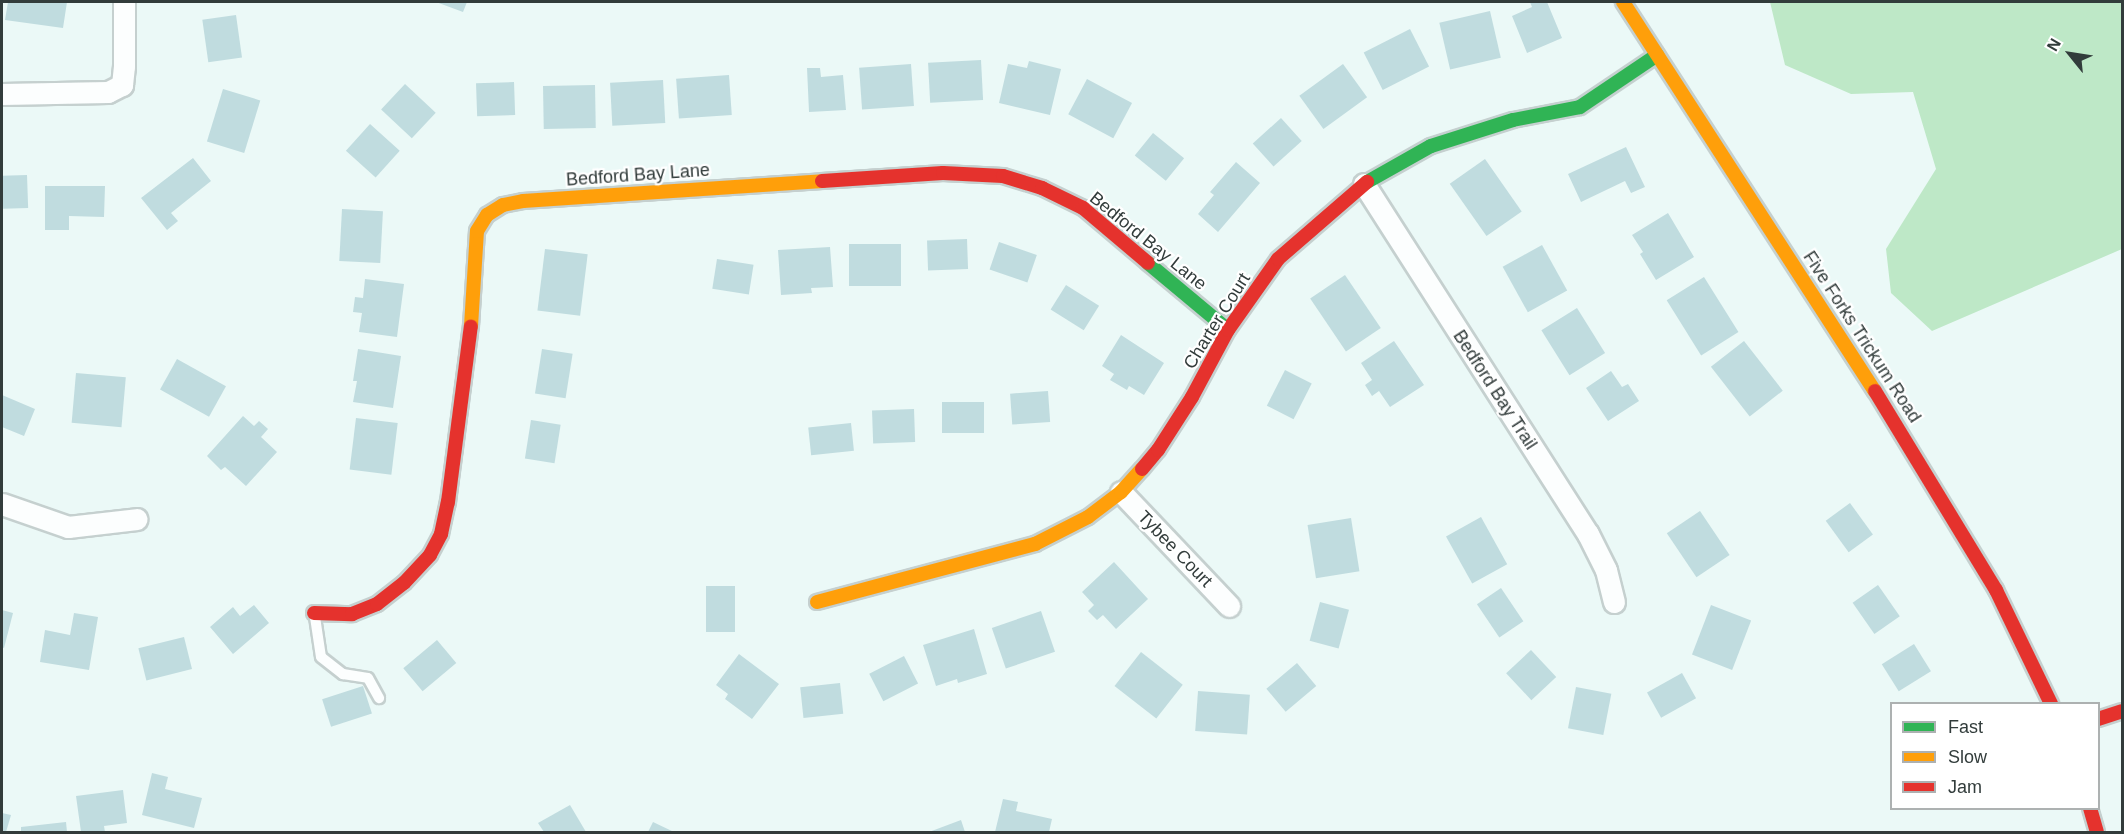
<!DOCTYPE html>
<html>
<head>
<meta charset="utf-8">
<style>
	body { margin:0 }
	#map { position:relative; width:2124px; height:834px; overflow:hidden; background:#ebf9f7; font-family:Helvetica,sans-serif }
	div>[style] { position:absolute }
	.forest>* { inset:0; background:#bee8c7 }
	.building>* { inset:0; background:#c0dcdf; transform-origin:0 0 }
	.roads { filter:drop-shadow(2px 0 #c5d0cf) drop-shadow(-2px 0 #c5d0cf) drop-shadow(0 2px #c5d0cf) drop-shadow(0 -2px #c5d0cf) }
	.lane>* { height:10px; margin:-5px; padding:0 5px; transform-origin:5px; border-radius:5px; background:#fcfefe }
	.street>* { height:21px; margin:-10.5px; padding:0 10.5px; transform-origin:10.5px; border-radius:10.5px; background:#fcfefe }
	.fast>* { height:14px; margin:-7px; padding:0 7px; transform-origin:7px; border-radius:7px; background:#30b455 }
	.slow>* { height:14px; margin:-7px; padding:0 7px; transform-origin:7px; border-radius:7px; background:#ff9f0a }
	.jam>* { height:14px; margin:-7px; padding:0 7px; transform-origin:7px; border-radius:7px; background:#e5322d }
	span { translate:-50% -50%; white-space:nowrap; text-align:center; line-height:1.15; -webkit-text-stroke:4.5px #fff; paint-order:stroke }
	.street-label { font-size:18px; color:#323c3b }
	.frame { position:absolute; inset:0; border:3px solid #323c3b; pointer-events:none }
	.legend { position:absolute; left:1890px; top:702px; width:210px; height:108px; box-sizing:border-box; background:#fff; border:2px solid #adb1b1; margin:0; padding:8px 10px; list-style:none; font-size:18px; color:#323c3b }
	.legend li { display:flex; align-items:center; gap:12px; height:30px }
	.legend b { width:30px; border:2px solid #adb1b1 }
	.north { position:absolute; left:2040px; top:24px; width:60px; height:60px; -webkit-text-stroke:4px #fff; paint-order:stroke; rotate:300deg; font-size:16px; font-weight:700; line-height:24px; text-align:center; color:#323c3b }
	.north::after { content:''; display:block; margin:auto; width:21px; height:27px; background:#323c3b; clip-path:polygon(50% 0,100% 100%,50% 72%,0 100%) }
</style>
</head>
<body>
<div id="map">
	<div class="forest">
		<i style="clip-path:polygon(1770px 2px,2122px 2px,2122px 249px,1932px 331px,1891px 293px,1886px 249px,1936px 169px,1913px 92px,1851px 94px,1785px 65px)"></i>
	</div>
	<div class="building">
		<i style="clip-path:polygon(8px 2px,67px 2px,63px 28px,5px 20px)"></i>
		<i style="clip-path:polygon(436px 2px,467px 2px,463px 12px)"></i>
		<i style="clip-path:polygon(1530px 2px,1547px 2px,1562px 38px,1527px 53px,1512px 16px,1532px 7px)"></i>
		<i style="left:1490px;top:11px;width:48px;height:52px;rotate:77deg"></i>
		<i style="left:236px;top:15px;width:43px;height:34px;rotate:82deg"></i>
		<i style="left:1410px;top:29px;width:42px;height:52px;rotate:63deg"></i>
		<i style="left:981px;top:60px;width:40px;height:53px;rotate:87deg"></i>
		<i style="clip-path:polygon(1029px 61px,1061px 69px,1050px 115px,999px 103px,1008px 64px,1027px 68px)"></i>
		<i style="left:911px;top:64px;width:42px;height:52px;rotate:86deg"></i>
		<i style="left:1343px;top:64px;width:41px;height:54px;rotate:54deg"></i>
		<i style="clip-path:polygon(807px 68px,820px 68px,821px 77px,843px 75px,846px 110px,809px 112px)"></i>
		<i style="left:729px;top:75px;width:40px;height:53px;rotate:86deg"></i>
		<i style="left:1087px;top:79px;width:51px;height:40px;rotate:28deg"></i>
		<i style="left:663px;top:80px;width:43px;height:53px;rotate:87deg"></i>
		<i style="left:514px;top:82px;width:33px;height:38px;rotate:88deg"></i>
		<i style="left:405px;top:84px;width:42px;height:35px;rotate:43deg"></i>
		<i style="left:595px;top:85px;width:43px;height:52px;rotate:89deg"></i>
		<i style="left:223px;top:89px;width:39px;height:55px;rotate:17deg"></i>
		<i style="left:1281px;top:118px;width:31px;height:38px;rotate:48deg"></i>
		<i style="left:370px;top:124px;width:40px;height:36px;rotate:42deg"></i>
		<i style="left:1153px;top:133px;width:40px;height:29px;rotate:39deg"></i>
		<i style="clip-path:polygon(1626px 147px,1645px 187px,1631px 193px,1625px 181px,1581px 202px,1568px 174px)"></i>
		<i style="clip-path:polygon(193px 158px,211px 181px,171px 213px,178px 221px,167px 230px,141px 198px)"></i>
		<i style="left:1485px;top:159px;width:64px;height:43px;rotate:55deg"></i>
		<i style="clip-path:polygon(1236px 162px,1260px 183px,1218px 232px,1198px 214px,1214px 195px,1210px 192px)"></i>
		<i style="left:27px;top:175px;width:33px;height:25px;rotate:88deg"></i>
		<i style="clip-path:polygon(45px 186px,105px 186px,104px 217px,69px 216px,69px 230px,45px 230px)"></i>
		<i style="left:342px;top:209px;width:41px;height:52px;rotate:3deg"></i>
		<i style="clip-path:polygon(1668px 213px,1694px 257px,1656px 280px,1640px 254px,1643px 252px,1632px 235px)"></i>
		<i style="left:967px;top:239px;width:30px;height:40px;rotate:88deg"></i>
		<i style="left:999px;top:242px;width:40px;height:29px;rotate:19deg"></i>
		<i style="left:849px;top:244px;width:52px;height:42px"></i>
		<i style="left:1542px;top:245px;width:52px;height:45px;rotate:61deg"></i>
		<i style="clip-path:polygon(830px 247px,833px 287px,811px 288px,812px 293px,781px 295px,778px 250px)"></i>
		<i style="left:545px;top:249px;width:43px;height:62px;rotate:7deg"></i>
		<i style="left:717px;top:259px;width:37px;height:30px;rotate:9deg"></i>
		<i style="left:1345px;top:275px;width:64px;height:42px;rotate:56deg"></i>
		<i style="left:1704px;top:277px;width:65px;height:44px;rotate:58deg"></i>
		<i style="clip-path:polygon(365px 279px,404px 284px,397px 337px,359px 332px,362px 313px,353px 312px,355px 297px,363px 298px)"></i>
		<i style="left:1066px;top:285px;width:39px;height:29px;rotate:32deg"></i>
		<i style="left:1577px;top:308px;width:53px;height:42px;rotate:58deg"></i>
		<i style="clip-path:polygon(1121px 335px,1164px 363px,1144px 395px,1129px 386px,1127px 390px,1110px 380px,1114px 374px,1102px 366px)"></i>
		<i style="clip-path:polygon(1394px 341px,1424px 385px,1390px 407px,1379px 391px,1372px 396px,1365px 385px,1372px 380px,1361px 363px)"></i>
		<i style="left:1744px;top:341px;width:63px;height:42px;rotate:52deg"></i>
		<i style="clip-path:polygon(358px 349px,401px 356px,393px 408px,353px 402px,357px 381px,353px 381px)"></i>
		<i style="left:542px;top:349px;width:31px;height:45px;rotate:9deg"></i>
		<i style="left:177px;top:359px;width:56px;height:35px;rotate:29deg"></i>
		<i style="left:1285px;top:370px;width:30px;height:40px;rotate:27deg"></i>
		<i style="clip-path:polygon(1611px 371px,1622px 387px,1628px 384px,1639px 401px,1608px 421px,1586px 388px)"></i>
		<i style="left:76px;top:373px;width:50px;height:50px;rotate:5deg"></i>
		<i style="left:1048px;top:391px;width:31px;height:38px;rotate:86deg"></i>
		<i style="clip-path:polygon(2px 395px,35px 409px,24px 436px,2px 427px)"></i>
		<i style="left:984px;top:402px;width:31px;height:42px;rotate:90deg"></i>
		<i style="left:914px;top:409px;width:33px;height:42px;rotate:88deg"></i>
		<i style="clip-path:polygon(243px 416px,254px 426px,259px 421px,268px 429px,261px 437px,277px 452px,246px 486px,225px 467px,221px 470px,207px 456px)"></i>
		<i style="left:356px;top:418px;width:42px;height:52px;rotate:7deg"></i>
		<i style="left:531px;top:420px;width:30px;height:39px;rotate:9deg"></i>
		<i style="left:851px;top:423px;width:28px;height:43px;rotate:84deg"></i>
		<i style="left:1850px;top:503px;width:39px;height:30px;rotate:54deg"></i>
		<i style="left:1700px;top:511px;width:53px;height:40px;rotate:56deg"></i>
		<i style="left:1481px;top:517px;width:54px;height:40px;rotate:61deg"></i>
		<i style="left:1351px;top:518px;width:54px;height:44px;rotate:81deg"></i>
		<i style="clip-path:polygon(1114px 562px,1148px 599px,1116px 629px,1103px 615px,1097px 620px,1088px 611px,1094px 605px,1082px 592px)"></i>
		<i style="left:1878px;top:585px;width:38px;height:31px;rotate:55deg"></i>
		<i style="left:706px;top:586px;width:29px;height:46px"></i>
		<i style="left:1501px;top:588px;width:40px;height:29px;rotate:56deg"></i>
		<i style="left:1320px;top:602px;width:30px;height:40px;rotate:15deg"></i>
		<i style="clip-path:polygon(254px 605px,269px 623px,233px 654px,210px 627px,233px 607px,240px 616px)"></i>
		<i style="left:1711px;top:605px;width:43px;height:53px;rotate:21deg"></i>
		<i style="clip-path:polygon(2px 610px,13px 613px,4px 648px,2px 647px)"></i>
		<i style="left:1041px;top:611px;width:43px;height:52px;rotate:71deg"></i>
		<i style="clip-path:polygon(74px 613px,98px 617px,89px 670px,40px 662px,45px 630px,70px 635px)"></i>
		<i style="clip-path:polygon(974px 629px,987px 674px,958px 683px,957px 679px,936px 686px,923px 645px)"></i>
		<i style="left:184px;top:637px;width:33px;height:47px;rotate:76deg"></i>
		<i style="left:437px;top:640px;width:30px;height:44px;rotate:50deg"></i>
		<i style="left:1914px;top:644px;width:32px;height:38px;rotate:58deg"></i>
		<i style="left:1531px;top:650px;width:37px;height:34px;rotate:47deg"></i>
		<i style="left:1141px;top:652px;width:53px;height:43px;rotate:38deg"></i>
		<i style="clip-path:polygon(739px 654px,779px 684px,752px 719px,725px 699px,728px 694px,716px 685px)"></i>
		<i style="left:904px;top:656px;width:31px;height:39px;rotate:63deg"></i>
		<i style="left:1297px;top:663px;width:30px;height:40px;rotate:50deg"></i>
		<i style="left:1682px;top:673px;width:29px;height:40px;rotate:61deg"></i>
		<i style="left:840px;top:683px;width:31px;height:40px;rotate:84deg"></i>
		<i style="left:363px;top:686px;width:29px;height:43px;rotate:72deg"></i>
		<i style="left:1576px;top:687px;width:36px;height:42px;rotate:11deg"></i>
		<i style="left:1198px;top:691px;width:52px;height:40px;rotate:4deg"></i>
		<i style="clip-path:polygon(152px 773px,168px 777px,165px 789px,202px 798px,194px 828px,142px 815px)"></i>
		<i style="clip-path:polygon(123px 790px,127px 823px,104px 826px,105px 832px,81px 832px,76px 796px)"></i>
		<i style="clip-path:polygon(1003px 799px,1018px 802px,1016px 811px,1052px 819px,1049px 832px,995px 832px)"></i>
		<i style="clip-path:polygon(570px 805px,586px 832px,544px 832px,538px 823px)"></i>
		<i style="clip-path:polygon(2px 813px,11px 815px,6px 832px,2px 832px)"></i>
		<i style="clip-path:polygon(961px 820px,965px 832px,929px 832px)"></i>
		<i style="clip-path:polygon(66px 822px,67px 832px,21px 832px,21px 827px)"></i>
		<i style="clip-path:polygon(653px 822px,674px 832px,648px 832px)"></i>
	</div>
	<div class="roads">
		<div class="lane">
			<i style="left:315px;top:617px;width:40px;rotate:81.5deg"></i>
			<i style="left:321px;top:657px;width:28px;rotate:38deg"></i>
			<i style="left:343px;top:674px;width:25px;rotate:9deg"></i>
			<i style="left:368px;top:678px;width:23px;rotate:61deg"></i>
		</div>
		<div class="street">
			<i style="left:2px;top:94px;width:106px;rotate:-1.1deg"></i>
			<i style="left:108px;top:92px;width:16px;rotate:-27deg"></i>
			<i style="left:122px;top:85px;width:19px;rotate:-84deg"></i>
			<i style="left:124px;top:66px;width:64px;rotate:-90deg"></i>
			<i style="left:1364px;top:184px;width:416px;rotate:57.4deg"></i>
			<i style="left:1588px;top:534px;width:40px;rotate:63.4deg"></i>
			<i style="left:1606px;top:570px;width:33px;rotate:76deg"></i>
			<i style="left:1121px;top:492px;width:157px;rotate:46.5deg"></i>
			<i style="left:2px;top:504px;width:70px;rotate:19.2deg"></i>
			<i style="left:68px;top:527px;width:69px;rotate:-6.6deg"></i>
		</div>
		<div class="fast">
			<i style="left:1367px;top:182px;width:73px;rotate:-29.4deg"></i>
			<i style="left:1431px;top:146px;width:86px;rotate:-17.6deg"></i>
			<i style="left:1513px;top:120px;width:68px;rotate:-11deg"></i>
			<i style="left:1580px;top:107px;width:93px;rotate:-34deg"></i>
			<i style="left:1148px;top:263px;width:104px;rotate:39.9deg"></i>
		</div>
		<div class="slow">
			<i style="left:1623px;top:2px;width:463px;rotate:57.1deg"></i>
			<i style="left:471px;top:326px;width:95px;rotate:-86.4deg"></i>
			<i style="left:477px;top:231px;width:19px;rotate:-58deg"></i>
			<i style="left:487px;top:215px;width:19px;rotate:-32deg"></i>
			<i style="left:503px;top:205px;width:20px;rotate:-11deg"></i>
			<i style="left:523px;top:201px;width:300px;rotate:-3.8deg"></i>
			<i style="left:817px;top:602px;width:226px;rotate:-14.9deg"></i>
			<i style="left:1035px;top:544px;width:59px;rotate:-27deg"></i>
			<i style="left:1088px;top:517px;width:41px;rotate:-37.1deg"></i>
			<i style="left:1121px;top:492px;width:31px;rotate:-48deg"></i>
		</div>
		<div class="jam">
			<i style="left:822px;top:181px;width:121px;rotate:-3.8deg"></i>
			<i style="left:943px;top:173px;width:60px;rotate:2.9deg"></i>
			<i style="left:1003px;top:176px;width:41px;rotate:17.1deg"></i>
			<i style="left:1042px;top:188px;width:46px;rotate:26deg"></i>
			<i style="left:1083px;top:208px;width:85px;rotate:40.2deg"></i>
			<i style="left:1875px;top:391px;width:233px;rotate:58.7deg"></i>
			<i style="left:1996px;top:590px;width:127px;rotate:64.2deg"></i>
			<i style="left:1142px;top:469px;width:25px;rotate:-50deg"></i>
			<i style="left:1158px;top:450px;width:63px;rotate:-57.3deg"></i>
			<i style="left:1192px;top:397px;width:76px;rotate:-61.8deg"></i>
			<i style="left:1228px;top:330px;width:87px;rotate:-54.8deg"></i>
			<i style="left:1278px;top:259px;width:118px;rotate:-40.9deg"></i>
			<i style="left:314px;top:613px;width:38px;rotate:2deg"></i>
			<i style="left:352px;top:614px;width:27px;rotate:-22deg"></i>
			<i style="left:377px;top:604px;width:34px;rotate:-38deg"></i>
			<i style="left:404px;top:583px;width:38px;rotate:-47deg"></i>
			<i style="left:430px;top:555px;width:24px;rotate:-62deg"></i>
			<i style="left:441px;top:534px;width:33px;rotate:-78deg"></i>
			<i style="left:448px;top:502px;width:177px;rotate:-82.6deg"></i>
			<i style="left:2098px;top:719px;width:25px;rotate:-18deg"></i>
			<i style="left:2090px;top:808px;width:25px;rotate:74deg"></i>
		</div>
	</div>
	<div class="street-label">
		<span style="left:638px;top:175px;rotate:-4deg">Bedford Bay Lane</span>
		<span style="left:1148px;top:241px;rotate:39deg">Bedford Bay Lane</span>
		<span style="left:1217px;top:321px;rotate:-58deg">Charter Court</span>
		<span style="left:1862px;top:337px;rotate:57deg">Five Forks Trickum Road</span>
		<span style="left:1495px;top:390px;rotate:57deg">Bedford Bay Trail</span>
		<span style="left:1175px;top:549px;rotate:46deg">Tybee Court</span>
	</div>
	<div class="frame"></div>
	<ul class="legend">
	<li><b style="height:8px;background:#30b455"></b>Fast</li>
	<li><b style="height:8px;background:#ff9f0a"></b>Slow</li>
	<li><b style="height:8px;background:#e5322d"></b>Jam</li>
	</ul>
	<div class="north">N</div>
</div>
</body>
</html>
